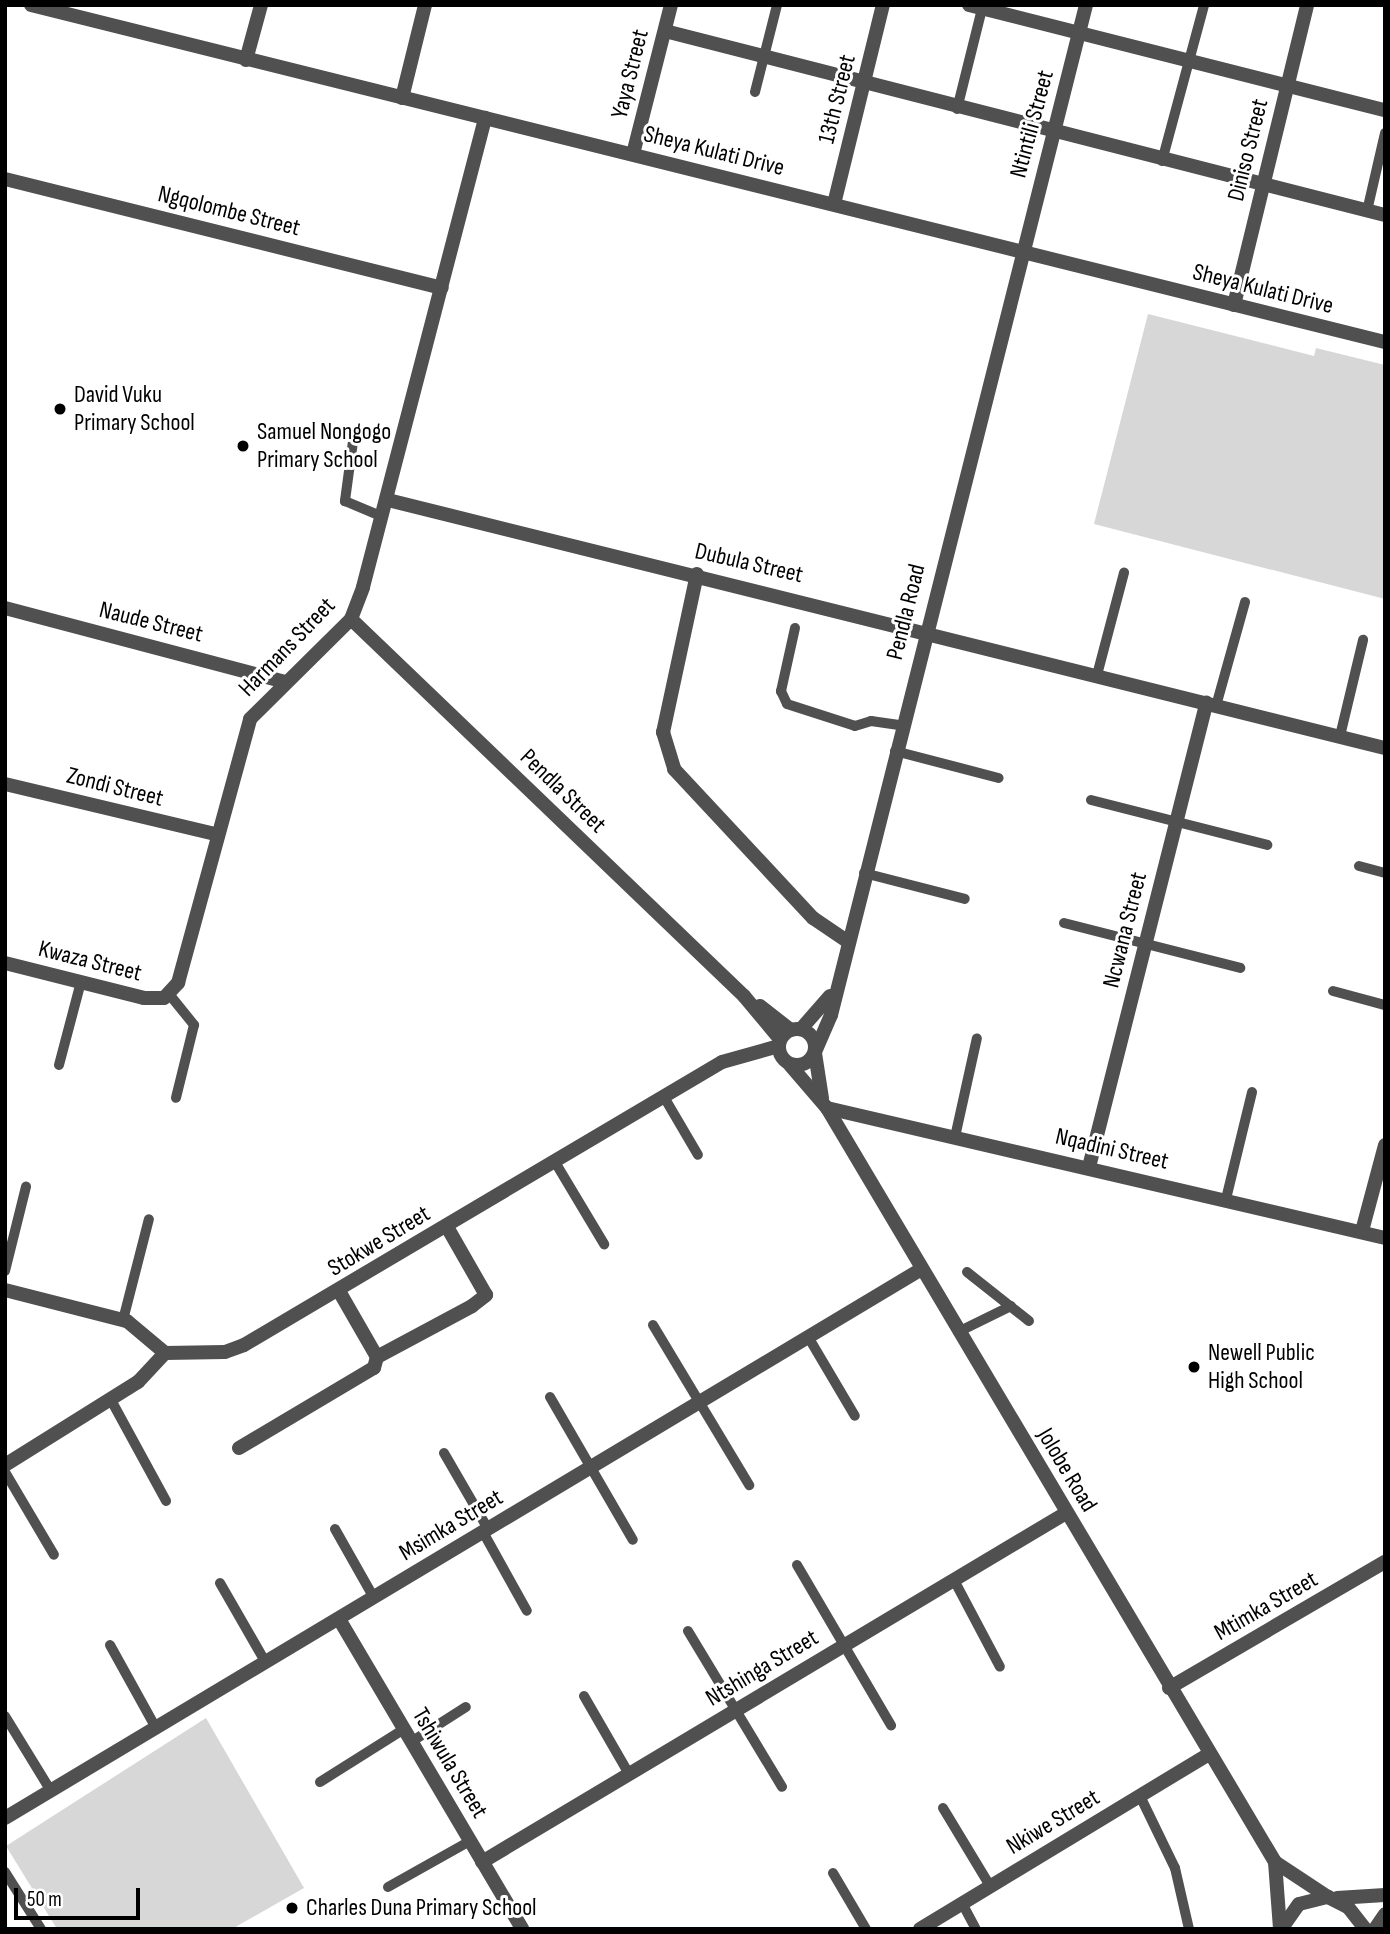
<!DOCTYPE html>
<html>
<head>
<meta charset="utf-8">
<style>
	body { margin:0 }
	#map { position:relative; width:1390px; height:1934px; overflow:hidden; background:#fff; font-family:"Sofia Sans Condensed",sans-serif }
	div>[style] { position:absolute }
	.green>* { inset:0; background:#d7d7d7 }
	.service>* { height:10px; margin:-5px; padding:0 5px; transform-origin:5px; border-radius:5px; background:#505050 }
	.minor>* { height:14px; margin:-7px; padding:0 7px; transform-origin:7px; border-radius:7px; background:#505050 }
	.minor>.ring { margin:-7px; padding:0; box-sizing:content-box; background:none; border:14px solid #505050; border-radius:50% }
	.tertiary>* { height:14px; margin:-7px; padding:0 7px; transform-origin:7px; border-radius:7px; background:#505050 }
	.dots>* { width:19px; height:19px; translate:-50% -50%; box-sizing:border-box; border:4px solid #fff; border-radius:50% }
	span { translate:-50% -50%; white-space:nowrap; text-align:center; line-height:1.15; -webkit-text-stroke:6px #fff; paint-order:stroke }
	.street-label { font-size:24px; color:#000 }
	.poi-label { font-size:24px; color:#000 }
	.left { translate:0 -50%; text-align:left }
	.frame { position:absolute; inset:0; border:7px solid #000; pointer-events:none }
	.scale { position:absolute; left:14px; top:1888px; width:126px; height:32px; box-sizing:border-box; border:4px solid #000; border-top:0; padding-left:9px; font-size:21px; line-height:24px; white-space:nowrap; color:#000; -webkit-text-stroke:5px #fff; paint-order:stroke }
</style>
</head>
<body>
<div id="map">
	<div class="green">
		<i style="clip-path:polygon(1148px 314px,1314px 356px,1316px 348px,1385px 365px,1385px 599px,1094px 524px)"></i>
		<i style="clip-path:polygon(206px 1718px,304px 1888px,232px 1929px,57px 1929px,6px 1846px)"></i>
	</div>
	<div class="service">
		<i style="left:755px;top:92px;width:90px;rotate:-75.8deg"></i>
		<i style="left:957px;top:109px;width:107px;rotate:-76deg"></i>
		<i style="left:1162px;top:161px;width:162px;rotate:-74.9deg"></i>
		<i style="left:1367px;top:211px;width:80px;rotate:-77deg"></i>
		<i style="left:354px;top:434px;width:68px;rotate:97.7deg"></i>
		<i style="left:345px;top:501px;width:41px;rotate:22.8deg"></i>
		<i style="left:795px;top:628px;width:65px;rotate:102.5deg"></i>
		<i style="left:781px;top:691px;width:14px;rotate:65deg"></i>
		<i style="left:787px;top:704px;width:71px;rotate:17.9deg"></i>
		<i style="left:855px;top:726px;width:17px;rotate:-17deg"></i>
		<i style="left:871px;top:721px;width:30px;rotate:8deg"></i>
		<i style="left:1097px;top:675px;width:106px;rotate:-75.2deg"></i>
		<i style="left:1216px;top:706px;width:108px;rotate:-74.4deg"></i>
		<i style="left:1340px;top:736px;width:99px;rotate:-76.5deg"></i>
		<i style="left:895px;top:751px;width:107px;rotate:14.6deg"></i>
		<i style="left:1091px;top:800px;width:182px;rotate:14.3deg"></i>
		<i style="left:1359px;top:866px;width:27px;rotate:15deg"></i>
		<i style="left:864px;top:873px;width:104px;rotate:14.4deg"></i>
		<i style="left:1064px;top:923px;width:182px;rotate:14.3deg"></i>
		<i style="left:1333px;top:991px;width:54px;rotate:15.1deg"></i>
		<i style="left:169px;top:994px;width:40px;rotate:51deg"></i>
		<i style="left:194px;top:1025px;width:75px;rotate:103.9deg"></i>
		<i style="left:59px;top:1065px;width:86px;rotate:-75.2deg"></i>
		<i style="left:664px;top:1097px;width:67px;rotate:59.6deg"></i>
		<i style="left:955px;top:1137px;width:101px;rotate:-77.5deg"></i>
		<i style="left:555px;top:1162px;width:96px;rotate:59.1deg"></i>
		<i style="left:1226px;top:1199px;width:110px;rotate:-76.3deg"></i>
		<i style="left:5px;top:1271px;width:87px;rotate:-76deg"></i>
		<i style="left:967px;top:1272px;width:79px;rotate:38.3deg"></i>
		<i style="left:123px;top:1320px;width:104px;rotate:-75.6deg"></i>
		<i style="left:653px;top:1325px;width:187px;rotate:59deg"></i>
		<i style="left:958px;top:1332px;width:59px;rotate:-26.1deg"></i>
		<i style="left:810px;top:1340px;width:88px;rotate:59.4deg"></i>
		<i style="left:550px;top:1397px;width:165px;rotate:59.9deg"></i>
		<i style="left:111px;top:1400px;width:115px;rotate:61.4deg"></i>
		<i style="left:444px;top:1453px;width:88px;rotate:59.9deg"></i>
		<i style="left:5px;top:1472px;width:96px;rotate:59.4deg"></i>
		<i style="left:335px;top:1529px;width:79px;rotate:60.5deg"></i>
		<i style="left:483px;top:1532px;width:90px;rotate:60.9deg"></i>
		<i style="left:797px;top:1565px;width:186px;rotate:59.6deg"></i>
		<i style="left:954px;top:1580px;width:98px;rotate:62.1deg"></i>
		<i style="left:220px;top:1583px;width:92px;rotate:60.1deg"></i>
		<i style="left:688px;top:1631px;width:182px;rotate:58.9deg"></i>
		<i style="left:110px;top:1645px;width:95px;rotate:61deg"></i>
		<i style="left:584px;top:1696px;width:90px;rotate:60deg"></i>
		<i style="left:5px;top:1716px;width:88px;rotate:58.5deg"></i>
		<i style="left:411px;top:1742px;width:65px;rotate:-32.5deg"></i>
		<i style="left:320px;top:1782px;width:99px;rotate:-32.2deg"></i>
		<i style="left:1140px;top:1796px;width:80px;rotate:64.1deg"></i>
		<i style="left:1175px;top:1868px;width:63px;rotate:77.1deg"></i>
		<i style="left:943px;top:1808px;width:91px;rotate:58.9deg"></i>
		<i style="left:5px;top:1872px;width:67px;rotate:57.7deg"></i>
		<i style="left:833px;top:1873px;width:65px;rotate:59.5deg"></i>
		<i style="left:388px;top:1887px;width:94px;rotate:-29.3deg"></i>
		<i style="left:962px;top:1903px;width:30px;rotate:62deg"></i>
	</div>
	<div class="minor">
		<i style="left:969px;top:5px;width:429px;rotate:14.2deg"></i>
		<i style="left:665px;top:31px;width:743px;rotate:14.34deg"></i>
		<i style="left:246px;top:60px;width:57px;rotate:-74.7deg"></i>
		<i style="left:402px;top:98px;width:96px;rotate:-76.1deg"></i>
		<i style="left:633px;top:154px;width:154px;rotate:-75.7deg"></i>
		<i style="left:5px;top:179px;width:450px;rotate:14deg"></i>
		<i style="left:834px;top:204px;width:205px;rotate:-76.2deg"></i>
		<i style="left:1234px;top:305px;width:309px;rotate:-76.3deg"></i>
		<i style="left:388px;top:500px;width:1027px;rotate:13.97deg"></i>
		<i style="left:697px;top:574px;width:162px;rotate:102.1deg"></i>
		<i style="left:663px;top:732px;width:39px;rotate:73deg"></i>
		<i style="left:674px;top:769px;width:204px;rotate:47deg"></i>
		<i style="left:813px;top:918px;width:41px;rotate:34.1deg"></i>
		<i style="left:5px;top:608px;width:290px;rotate:14.8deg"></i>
		<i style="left:351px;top:619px;width:545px;rotate:43.81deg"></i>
		<i style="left:744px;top:996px;width:56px;rotate:50.1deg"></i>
		<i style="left:5px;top:784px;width:216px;rotate:13.4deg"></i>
		<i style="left:5px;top:963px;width:143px;rotate:14.1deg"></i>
		<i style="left:144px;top:998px;width:20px"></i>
		<i style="left:164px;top:998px;width:21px;rotate:-47deg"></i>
		<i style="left:178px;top:983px;width:274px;rotate:-74.7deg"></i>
		<i style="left:250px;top:719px;width:142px;rotate:-44.7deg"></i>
		<i style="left:351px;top:619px;width:34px;rotate:-69deg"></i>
		<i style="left:363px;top:587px;width:485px;rotate:-75.4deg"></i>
		<i style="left:760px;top:1006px;width:39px;rotate:38deg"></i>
		<i class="ring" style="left:779px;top:1029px;width:22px;height:22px"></i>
		<i style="left:801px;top:1029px;width:44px;rotate:-48.7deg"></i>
		<i style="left:815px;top:1052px;width:40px;rotate:-66.6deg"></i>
		<i style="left:831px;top:1015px;width:1042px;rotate:-75.83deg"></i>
		<i style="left:815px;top:1053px;width:46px;rotate:81.2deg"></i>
		<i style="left:790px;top:1065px;width:57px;rotate:49.3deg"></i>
		<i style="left:827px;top:1108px;width:877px;rotate:59.28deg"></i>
		<i style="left:1275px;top:1862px;width:67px;rotate:85.7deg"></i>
		<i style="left:827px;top:1108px;width:573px;rotate:13.11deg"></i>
		<i style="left:1089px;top:1167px;width:479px;rotate:-75.8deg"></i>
		<i style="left:1362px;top:1231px;width:89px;rotate:-75deg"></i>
		<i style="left:5px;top:1290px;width:126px;rotate:14.3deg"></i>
		<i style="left:127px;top:1321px;width:50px;rotate:40.1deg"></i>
		<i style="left:339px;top:1291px;width:76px;rotate:60.1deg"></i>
		<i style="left:377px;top:1357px;width:108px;rotate:-28.2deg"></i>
		<i style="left:472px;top:1306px;width:18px;rotate:-38deg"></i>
		<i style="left:486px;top:1295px;width:78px;rotate:-119.8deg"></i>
		<i style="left:239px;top:1448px;width:157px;rotate:-30.7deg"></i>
		<i style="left:374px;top:1368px;width:11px;rotate:-75deg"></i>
		<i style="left:5px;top:1465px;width:157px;rotate:-32deg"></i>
		<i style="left:138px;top:1382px;width:40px;rotate:-47deg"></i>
		<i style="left:165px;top:1353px;width:60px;rotate:-1deg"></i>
		<i style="left:225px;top:1352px;width:20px;rotate:-20deg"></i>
		<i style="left:244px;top:1345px;width:555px;rotate:-30.63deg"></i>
		<i style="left:722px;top:1062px;width:59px;rotate:-15.7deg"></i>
		<i style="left:339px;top:1619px;width:360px;rotate:59.4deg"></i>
		<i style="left:1169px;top:1688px;width:250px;rotate:-30.3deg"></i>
		<i style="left:5px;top:1818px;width:1067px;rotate:-30.92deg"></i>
		<i style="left:482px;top:1862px;width:680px;rotate:-30.86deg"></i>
		<i style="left:1275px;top:1862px;width:64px;rotate:33.4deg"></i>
		<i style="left:1337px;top:1898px;width:48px;rotate:-3.6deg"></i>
		<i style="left:1282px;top:1928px;width:29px;rotate:-55deg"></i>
		<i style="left:1299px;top:1904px;width:30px;rotate:-14deg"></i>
		<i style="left:1328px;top:1897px;width:22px;rotate:27deg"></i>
		<i style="left:1348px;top:1907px;width:28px;rotate:52deg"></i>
		<i style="left:920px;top:1929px;width:338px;rotate:-31.2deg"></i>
		<i style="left:1375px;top:1929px;width:18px;rotate:-56deg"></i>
	</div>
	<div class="tertiary">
		<i style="left:31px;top:5px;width:1395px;rotate:13.98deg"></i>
	</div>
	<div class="dots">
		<i style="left:60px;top:409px;background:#000"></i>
		<i style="left:243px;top:446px;background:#000"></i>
		<i style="left:1194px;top:1367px;background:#000"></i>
		<i style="left:292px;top:1908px;background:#000"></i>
	</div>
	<div class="street-label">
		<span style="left:630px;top:74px;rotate:-76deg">Yaya Street</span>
		<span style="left:837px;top:99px;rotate:-76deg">13th Street</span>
		<span style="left:1032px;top:124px;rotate:-75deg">Ntintili Street</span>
		<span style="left:1248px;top:150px;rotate:-76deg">Diniso Street</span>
		<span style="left:714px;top:151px;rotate:14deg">Sheya Kulati Drive</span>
		<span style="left:229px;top:211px;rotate:14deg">Ngqolombe Street</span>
		<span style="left:1263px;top:289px;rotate:14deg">Sheya Kulati Drive</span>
		<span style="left:749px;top:563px;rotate:13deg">Dubula Street</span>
		<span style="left:906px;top:612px;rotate:-76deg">Pendla Road</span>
		<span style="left:151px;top:622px;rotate:14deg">Naude Street</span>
		<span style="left:287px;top:647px;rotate:-46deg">Harmans Street</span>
		<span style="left:115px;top:787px;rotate:14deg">Zondi Street</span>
		<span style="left:563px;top:791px;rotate:44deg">Pendla Street</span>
		<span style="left:1125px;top:930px;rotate:-76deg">Ncwana Street</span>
		<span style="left:90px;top:961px;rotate:14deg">Kwaza Street</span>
		<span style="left:1112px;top:1149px;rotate:13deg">Nqadini Street</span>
		<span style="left:379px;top:1241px;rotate:-31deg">Stokwe Street</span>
		<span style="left:1067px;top:1470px;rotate:59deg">Jolobe Road</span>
		<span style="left:451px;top:1525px;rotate:-31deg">Msimka Street</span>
		<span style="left:1266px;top:1606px;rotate:-30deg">Mtimka Street</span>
		<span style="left:762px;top:1668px;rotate:-31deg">Ntshinga Street</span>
		<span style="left:450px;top:1763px;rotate:59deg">Tshiwula Street</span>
		<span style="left:1053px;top:1822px;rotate:-31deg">Nkiwe Street</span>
	</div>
	<div class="poi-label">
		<span class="left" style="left:74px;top:409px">David Vuku<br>Primary School</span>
		<span class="left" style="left:257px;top:446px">Samuel Nongogo<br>Primary School</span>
		<span class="left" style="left:1208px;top:1367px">Newell Public<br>High School</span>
		<span class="left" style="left:306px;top:1908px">Charles Duna Primary School</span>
	</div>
	<div class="frame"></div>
	<div class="scale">50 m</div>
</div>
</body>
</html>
